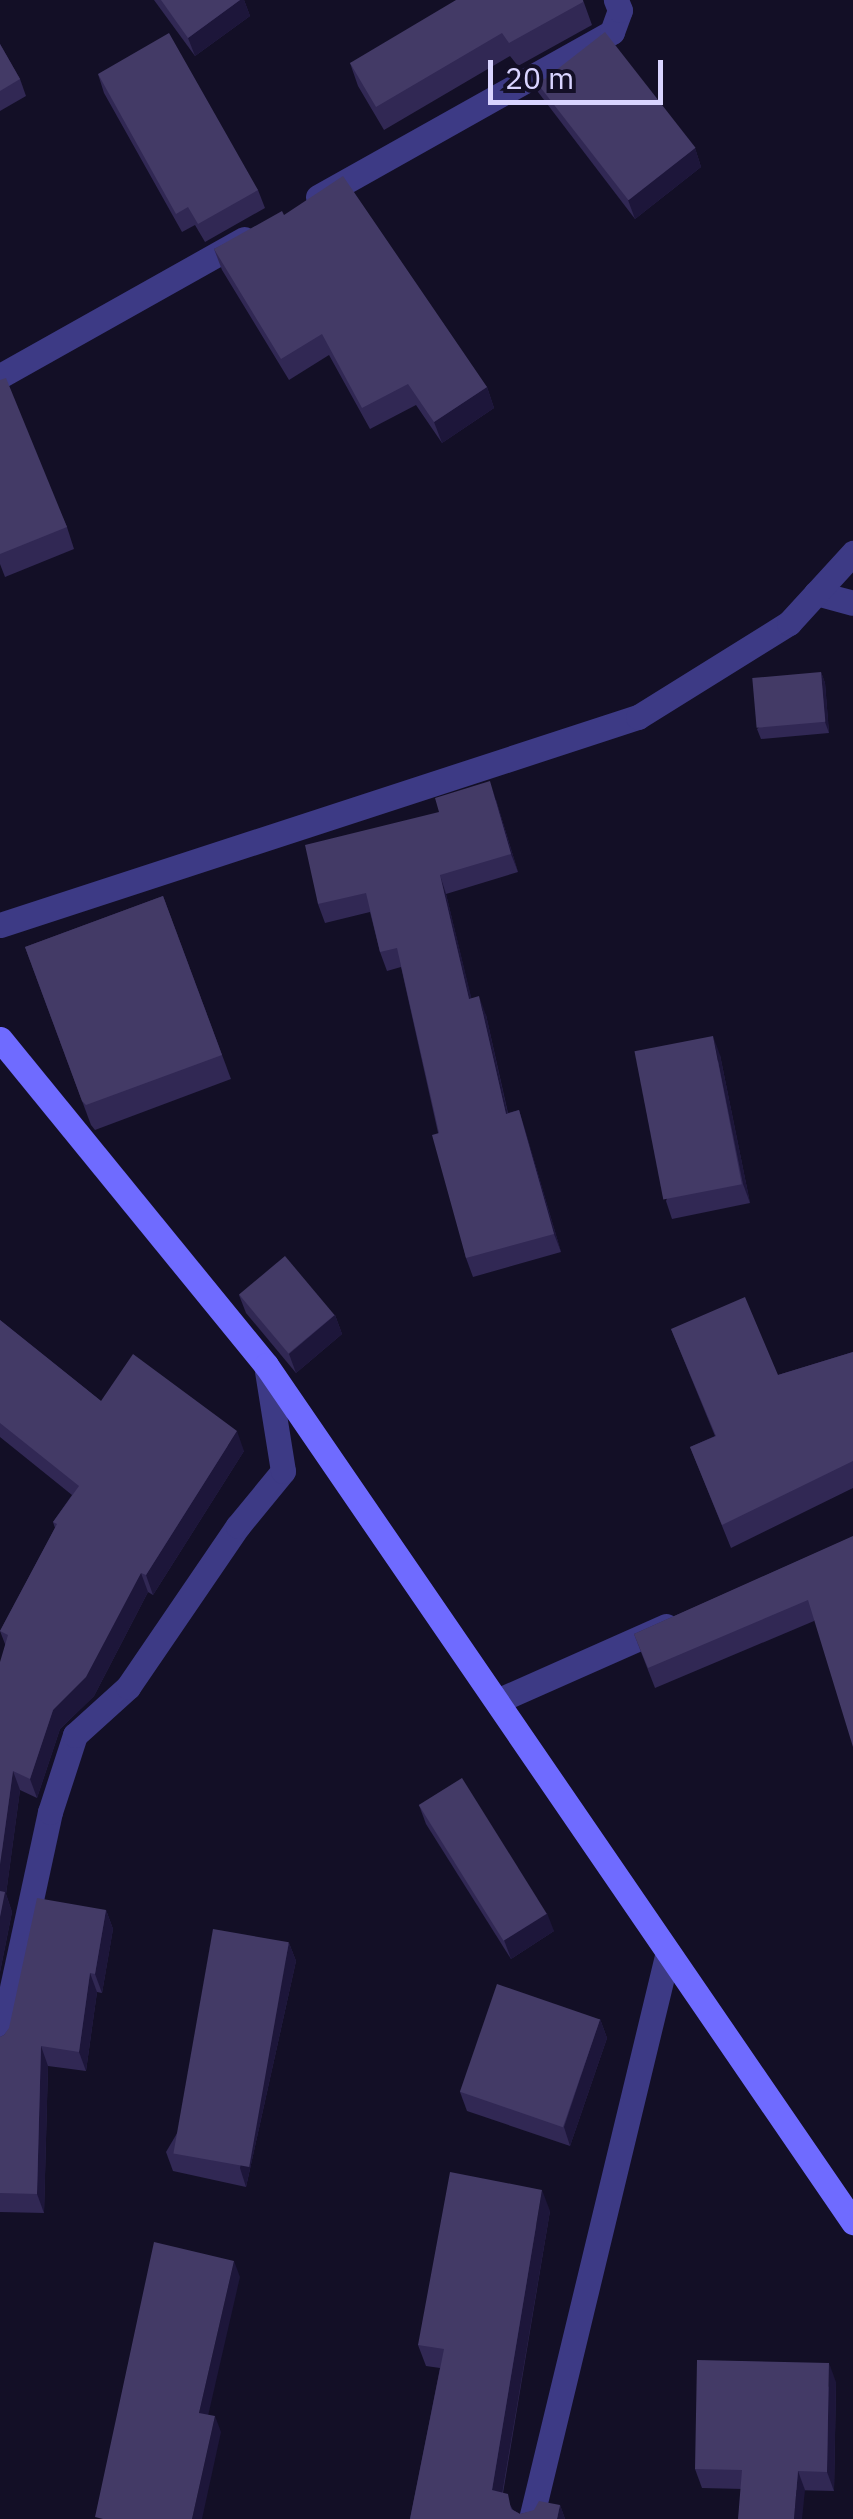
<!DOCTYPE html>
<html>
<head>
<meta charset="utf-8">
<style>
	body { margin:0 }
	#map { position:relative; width:853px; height:2519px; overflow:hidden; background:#130f26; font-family:"IBM Plex Sans",sans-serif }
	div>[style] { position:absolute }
	.street>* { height:25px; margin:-12.5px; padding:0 12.5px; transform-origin:12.5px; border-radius:12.5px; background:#3d3a85 }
	.secondary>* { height:25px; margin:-12.5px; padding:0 12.5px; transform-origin:12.5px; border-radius:12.5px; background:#6f6bff }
	.wall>* { inset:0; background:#312854 }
	.shaded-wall>* { inset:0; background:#1d163a }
	.building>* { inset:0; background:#433a66; transform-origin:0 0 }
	span { translate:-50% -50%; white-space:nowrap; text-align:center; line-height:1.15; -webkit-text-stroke:8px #130f26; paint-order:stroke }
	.scale { position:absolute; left:488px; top:60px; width:175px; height:45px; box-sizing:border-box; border:5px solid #d9d4ff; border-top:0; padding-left:12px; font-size:30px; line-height:35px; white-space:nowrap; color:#d9d4ff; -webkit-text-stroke:8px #130f26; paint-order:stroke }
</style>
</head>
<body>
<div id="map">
	<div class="street">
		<i style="left:318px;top:197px;width:337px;rotate:-29.3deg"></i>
		<i style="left:612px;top:32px;width:23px;rotate:-70deg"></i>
		<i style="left:620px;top:10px;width:11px;rotate:-112deg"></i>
		<i style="left:0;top:376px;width:280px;rotate:-29.3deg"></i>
		<i style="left:816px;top:593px;width:38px;rotate:15deg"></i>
		<i style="left:0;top:925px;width:671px;rotate:-18.06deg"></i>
		<i style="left:638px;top:717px;width:178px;rotate:-31.9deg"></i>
		<i style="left:789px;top:623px;width:95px;rotate:-47.6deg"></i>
		<i style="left:497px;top:1701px;width:185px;rotate:-23.9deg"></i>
		<i style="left:0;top:2043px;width:236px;rotate:-77.8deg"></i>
		<i style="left:50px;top:1812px;width:81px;rotate:-72deg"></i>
		<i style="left:75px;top:1735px;width:72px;rotate:-42.2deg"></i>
		<i style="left:128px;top:1687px;width:195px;rotate:-55.7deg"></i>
		<i style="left:238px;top:1526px;width:71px;rotate:-50.7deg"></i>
		<i style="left:283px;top:1471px;width:107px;rotate:-99.1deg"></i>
		<i style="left:531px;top:2519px;width:583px;rotate:-76.42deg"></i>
	</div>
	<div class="secondary">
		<i style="left:0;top:1039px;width:421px;rotate:50.8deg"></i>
		<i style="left:266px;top:1365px;width:1039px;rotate:55.59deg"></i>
	</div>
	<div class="wall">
		<i style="clip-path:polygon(154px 0,244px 0,250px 16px,195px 56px)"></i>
		<i style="clip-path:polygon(583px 0,592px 25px,518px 66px,510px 56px,384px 130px,358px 86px,350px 63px)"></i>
		<i style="clip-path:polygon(0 44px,20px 79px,26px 96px,0 111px)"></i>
		<i style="clip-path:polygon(98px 74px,258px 190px,265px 208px,205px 242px,195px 225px,182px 232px,104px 93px)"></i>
		<i style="clip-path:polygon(531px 74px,695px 148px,701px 167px,635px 219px,538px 92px)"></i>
		<i style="clip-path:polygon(284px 215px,487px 387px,494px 408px,442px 443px,416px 405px,370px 429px,329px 355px,289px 380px,222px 270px,214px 249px)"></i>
		<i style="clip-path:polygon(0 380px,67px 527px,74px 549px,5px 577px,0 564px)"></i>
		<i style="clip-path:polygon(821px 672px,825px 683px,829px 733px,761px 739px,757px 729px)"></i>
		<i style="clip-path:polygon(496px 800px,518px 872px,446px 894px,471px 998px,486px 1015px,508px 1113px,519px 1110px,561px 1252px,473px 1277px,466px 1258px,401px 967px,387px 971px,380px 952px,370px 912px,325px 923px,318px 904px)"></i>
		<i style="clip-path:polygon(163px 896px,231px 1079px,95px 1130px,91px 1125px,25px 947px)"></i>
		<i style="clip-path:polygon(720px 1055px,750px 1203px,672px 1219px,666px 1201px)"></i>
		<i style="clip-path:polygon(239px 1295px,335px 1315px,342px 1334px,296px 1373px,246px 1313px)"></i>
		<i style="clip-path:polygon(0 1320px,101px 1401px,244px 1451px,153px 1595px,148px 1592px,94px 1696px,60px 1729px,37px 1798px,20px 1790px,6px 1894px,12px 1912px,0 1972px,5px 1644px,0 1631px,55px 1528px,53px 1522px,72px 1495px,0 1437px)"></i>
		<i style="clip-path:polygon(671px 1329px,778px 1375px,853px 1352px,853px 1488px,731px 1548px,690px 1447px,715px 1436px)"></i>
		<i style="clip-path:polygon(852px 1537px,814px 1621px,655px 1688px,634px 1634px)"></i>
		<i style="clip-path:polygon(419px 1805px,554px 1931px,511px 1959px,426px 1824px)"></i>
		<i style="clip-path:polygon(106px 1910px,113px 1929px,102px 1993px,97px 1992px,86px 2071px,48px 2066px,44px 2213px,0 2212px,0 2037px,4px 2035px)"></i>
		<i style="clip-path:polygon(289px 1943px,296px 1961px,246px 2187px,173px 2171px,166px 2152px)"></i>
		<i style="clip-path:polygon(600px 2019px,607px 2038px,570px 2146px,467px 2111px,460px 2092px)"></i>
		<i style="clip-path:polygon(550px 2211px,503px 2493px,513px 2510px,520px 2514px,560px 2505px,565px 2519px,410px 2519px,440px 2368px,426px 2366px,418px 2345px)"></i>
		<i style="clip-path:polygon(836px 2382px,834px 2491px,702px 2488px,695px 2469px)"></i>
	</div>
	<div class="shaded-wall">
		<i style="clip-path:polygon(240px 0,244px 0,250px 16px,195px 56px,188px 38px)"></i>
		<i style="clip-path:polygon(695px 148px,701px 167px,635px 219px,628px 200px)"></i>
		<i style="clip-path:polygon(487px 387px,494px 408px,442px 443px,434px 422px)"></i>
		<i style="clip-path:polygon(821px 672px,825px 683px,829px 733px,825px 722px)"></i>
		<i style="clip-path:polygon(490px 781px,496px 800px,518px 872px,511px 854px)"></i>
		<i style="clip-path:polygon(440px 875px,446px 894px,476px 1017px,469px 999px)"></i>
		<i style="clip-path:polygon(479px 996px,486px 1015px,512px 1133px,506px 1114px)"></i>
		<i style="clip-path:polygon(713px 1036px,720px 1055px,750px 1203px,743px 1184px)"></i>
		<i style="clip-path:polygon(519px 1110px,525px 1129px,561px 1252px,554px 1234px)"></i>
		<i style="clip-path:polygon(335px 1315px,342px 1334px,296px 1373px,289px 1354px)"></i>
		<i style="clip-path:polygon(237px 1431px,244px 1451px,153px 1595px,146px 1575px)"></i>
		<i style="clip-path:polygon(141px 1573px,148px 1592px,94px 1696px,60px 1729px,37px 1798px,30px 1779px,53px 1710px)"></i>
		<i style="clip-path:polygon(13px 1771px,20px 1790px,6px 1894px,12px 1912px,0 1972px,0 1865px)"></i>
		<i style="clip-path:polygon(106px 1910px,113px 1929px,102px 1993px,95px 1974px)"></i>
		<i style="clip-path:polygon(547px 1913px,554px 1931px,511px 1959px,504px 1940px)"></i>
		<i style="clip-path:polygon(289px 1943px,296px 1961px,246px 2187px,240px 2168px)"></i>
		<i style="clip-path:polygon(90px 1973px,97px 1992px,86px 2071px,79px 2052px)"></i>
		<i style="clip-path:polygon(600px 2019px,607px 2038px,570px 2146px,564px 2127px)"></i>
		<i style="clip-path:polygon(41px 2046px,48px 2066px,44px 2213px,37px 2194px)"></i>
		<i style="clip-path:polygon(542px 2190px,550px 2211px,499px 2512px,492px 2490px)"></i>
		<i style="clip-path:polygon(234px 2261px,240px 2277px,205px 2429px,199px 2413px)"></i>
		<i style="clip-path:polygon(829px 2363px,836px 2382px,834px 2491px,827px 2472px)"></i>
		<i style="clip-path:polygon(215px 2416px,221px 2432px,202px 2519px,192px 2519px)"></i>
		<i style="clip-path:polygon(798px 2471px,805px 2490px,802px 2519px,794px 2519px)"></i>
		<i style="clip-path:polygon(560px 2505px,565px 2519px,557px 2519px)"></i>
	</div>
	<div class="building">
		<i style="clip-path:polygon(161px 0,240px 0,188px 38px)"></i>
		<i style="clip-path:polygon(456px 0,583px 0,583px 2px,509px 43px,502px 33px,376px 107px,350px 63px)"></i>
		<i style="left:605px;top:32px;width:147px;height:85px;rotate:52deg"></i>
		<i style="clip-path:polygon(169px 33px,258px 190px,198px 224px,188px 207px,176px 214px,98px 74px)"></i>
		<i style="clip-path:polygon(0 44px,20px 79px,0 91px)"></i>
		<i style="clip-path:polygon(343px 176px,487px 387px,434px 422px,408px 384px,362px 408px,322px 334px,281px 359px,214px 249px,282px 211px,284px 215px)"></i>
		<i style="clip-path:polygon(6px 378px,67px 527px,0 554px,0 380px)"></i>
		<i style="left:821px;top:672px;width:50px;height:69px;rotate:85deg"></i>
		<i style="clip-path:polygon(490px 781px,511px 854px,440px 875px,469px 999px,479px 996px,506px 1114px,519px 1110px,554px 1234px,466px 1258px,432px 1135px,439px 1133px,397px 948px,380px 952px,366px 893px,318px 904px,305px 845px,439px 812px,435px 798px)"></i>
		<i style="clip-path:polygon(163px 896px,222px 1055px,86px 1105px,82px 1101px,25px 947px)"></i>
		<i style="left:713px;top:1036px;width:151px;height:80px;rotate:79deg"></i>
		<i style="left:285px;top:1256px;width:77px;height:60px;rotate:50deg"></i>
		<i style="clip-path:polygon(745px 1297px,778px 1375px,853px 1352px,853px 1461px,722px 1525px,690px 1447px,716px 1436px,671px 1329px)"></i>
		<i style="clip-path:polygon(0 1320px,101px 1401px,133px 1354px,237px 1431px,146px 1575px,141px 1573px,86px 1677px,53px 1710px,30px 1779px,13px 1771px,0 1865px,0 1662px,8px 1635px,0 1631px,57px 1524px,53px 1522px,79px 1486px,0 1423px)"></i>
		<i style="clip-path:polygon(853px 1536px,853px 1747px,808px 1600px,648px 1668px,634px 1634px)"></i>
		<i style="left:462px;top:1778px;width:160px;height:51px;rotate:58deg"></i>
		<i style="clip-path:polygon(0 1891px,5px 1892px,0 1917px)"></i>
		<i style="clip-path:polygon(37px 1898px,106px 1910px,95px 1974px,90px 1973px,79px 2052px,41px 2046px,37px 2194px,0 2193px,0 2037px,4px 2035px,9px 2028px)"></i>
		<i style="left:213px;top:1929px;width:77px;height:228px;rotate:10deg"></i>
		<i style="left:497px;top:1984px;width:109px;height:114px;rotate:19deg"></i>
		<i style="clip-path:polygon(450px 2172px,542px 2190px,492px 2490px,508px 2494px,511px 2509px,520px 2514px,534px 2510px,539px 2501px,560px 2505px,557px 2519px,410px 2519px,444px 2349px,418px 2345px)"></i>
		<i style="clip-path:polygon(154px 2242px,234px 2261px,199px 2413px,215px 2416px,192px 2519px,103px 2519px,95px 2517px)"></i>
		<i style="clip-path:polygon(697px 2360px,829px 2363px,827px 2472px,798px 2471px,794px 2519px,738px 2519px,742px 2470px,695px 2469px)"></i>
	</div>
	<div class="scale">20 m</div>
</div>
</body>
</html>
